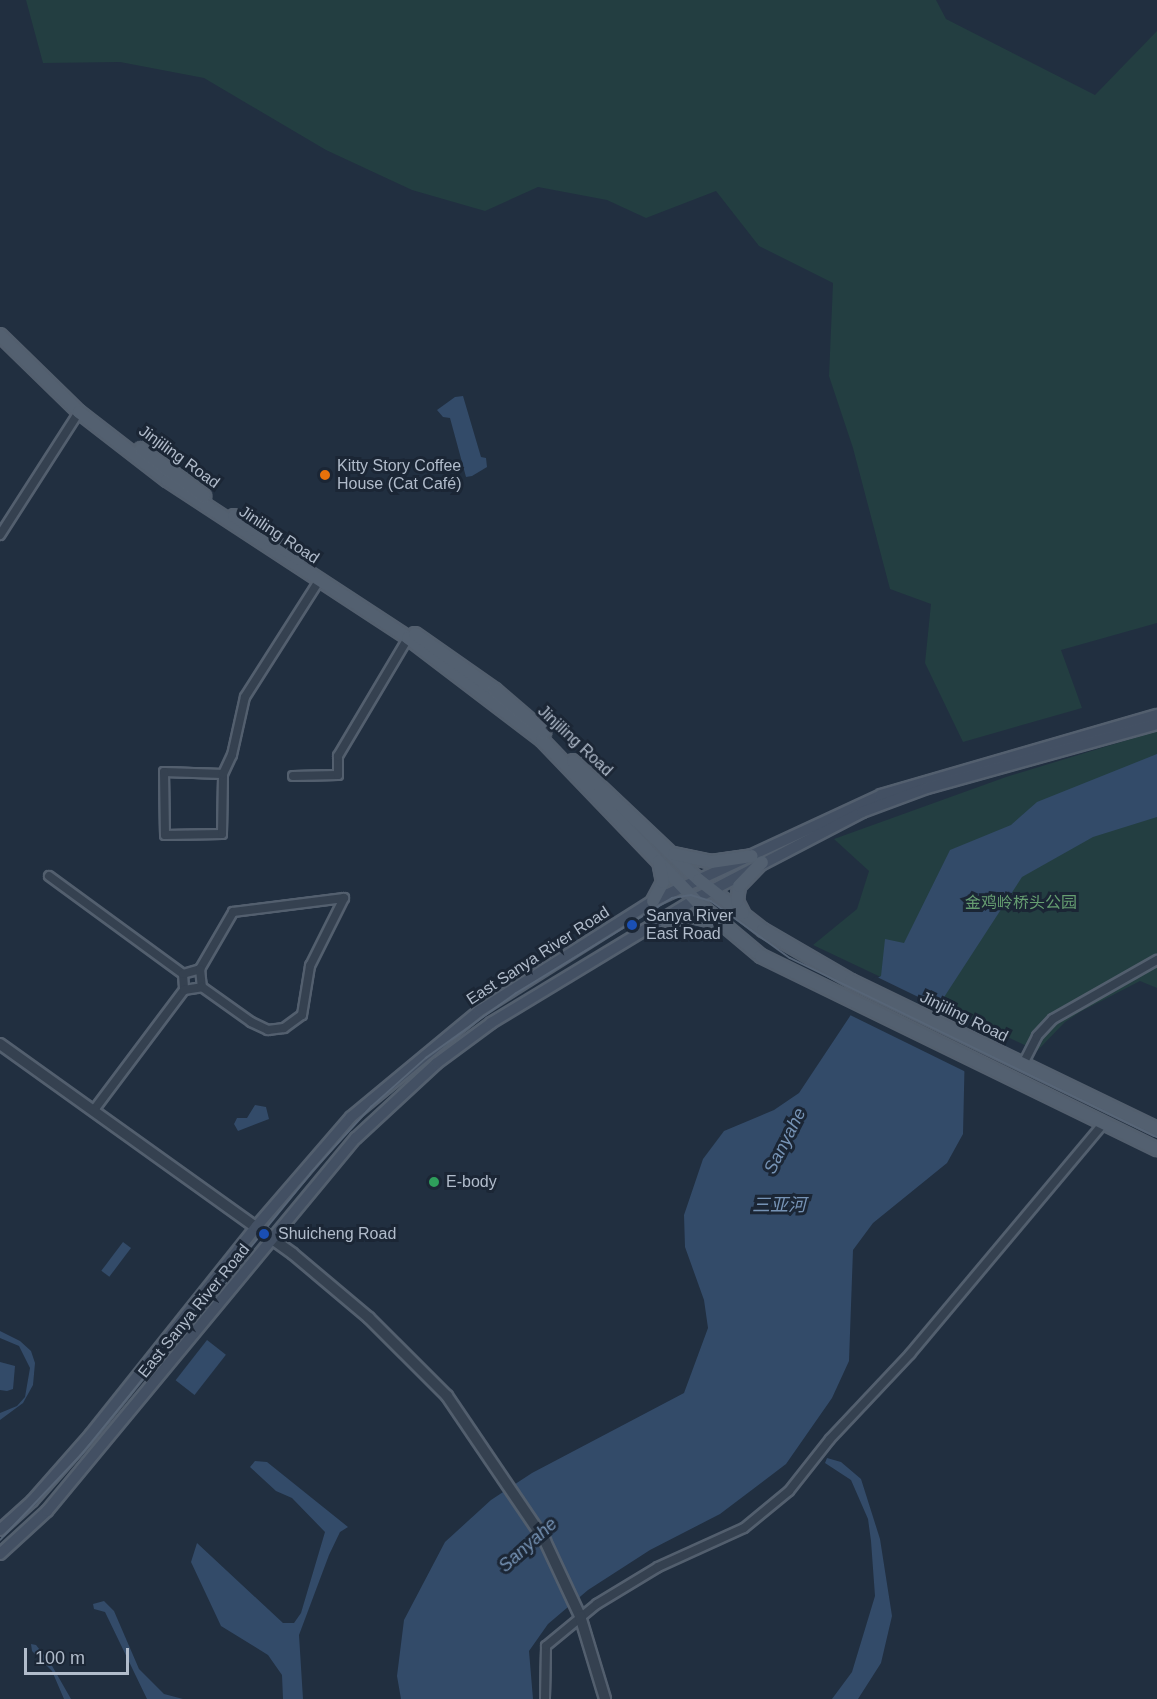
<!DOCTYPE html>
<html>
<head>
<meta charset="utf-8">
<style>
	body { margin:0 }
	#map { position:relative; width:1157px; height:1699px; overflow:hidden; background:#212f40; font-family:Helvetica,"Noto Sans SC",sans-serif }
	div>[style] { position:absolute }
	.green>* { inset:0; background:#233e41 }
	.water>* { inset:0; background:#334b69; transform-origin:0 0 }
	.pier>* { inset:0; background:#212f40 }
	.roads { filter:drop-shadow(2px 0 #535f6e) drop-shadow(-2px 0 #535f6e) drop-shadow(0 2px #535f6e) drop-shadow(0 -2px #535f6e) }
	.minor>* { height:8px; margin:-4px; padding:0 4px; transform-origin:4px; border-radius:4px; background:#354150 }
	.tertiary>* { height:10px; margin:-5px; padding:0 5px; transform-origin:5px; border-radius:5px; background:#354150 }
	.secondary>* { height:10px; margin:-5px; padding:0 5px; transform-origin:5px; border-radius:5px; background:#435063 }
	.primary>* { height:12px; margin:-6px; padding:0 6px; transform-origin:6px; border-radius:6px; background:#536070 }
	.tram>* { height:1.5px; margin:-0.75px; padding:0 0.75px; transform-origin:0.75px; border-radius:0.75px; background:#576577 }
	.dots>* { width:16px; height:16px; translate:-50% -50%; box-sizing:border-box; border:3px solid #1b2635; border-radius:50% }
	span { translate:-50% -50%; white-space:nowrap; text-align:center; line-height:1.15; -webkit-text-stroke:6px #1b2635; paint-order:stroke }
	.street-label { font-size:16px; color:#b1bccb }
	.poi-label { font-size:16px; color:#b1bccb }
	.left { translate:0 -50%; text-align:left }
	.park-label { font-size:16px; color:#669e71 }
	.water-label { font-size:18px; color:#7693b5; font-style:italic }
	.scale { position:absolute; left:24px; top:1648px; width:105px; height:27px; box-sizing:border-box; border:3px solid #b1bccb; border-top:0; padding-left:8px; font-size:18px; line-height:21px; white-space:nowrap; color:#b1bccb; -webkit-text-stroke:4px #1b2635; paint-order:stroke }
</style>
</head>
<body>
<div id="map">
	<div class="green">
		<i style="clip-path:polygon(26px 0,936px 0,946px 19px,1095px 95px,1157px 31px,1157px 623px,1061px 650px,1082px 708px,963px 742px,925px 663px,931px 604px,890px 589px,853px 448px,829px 376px,833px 283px,759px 246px,716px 191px,646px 218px,607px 200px,538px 187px,485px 211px,412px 190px,326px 150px,204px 78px,120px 62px,43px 63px)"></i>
		<i style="clip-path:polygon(1157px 731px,1157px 988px,1140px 981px,1080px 1012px,1065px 1022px,1037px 1051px,813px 945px,857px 909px,869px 871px,834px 839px,1006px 777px)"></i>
	</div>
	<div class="water">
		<i style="clip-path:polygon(463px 396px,481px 457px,486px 458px,487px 467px,472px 476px,466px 477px,450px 418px,443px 417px,437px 410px,455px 397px)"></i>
		<i style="clip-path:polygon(1157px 754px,1157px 817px,1093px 837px,1022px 877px,937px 1008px,965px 1046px,963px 1134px,947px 1163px,873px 1223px,853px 1250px,849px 1361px,832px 1398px,786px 1464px,720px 1514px,650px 1550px,588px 1590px,548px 1624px,529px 1651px,533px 1699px,401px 1699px,397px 1676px,404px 1620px,445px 1542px,491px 1500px,532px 1473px,684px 1393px,708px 1328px,704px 1300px,685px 1247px,684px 1215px,703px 1159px,724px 1131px,774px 1110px,799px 1093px,874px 980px,881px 976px,885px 939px,904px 943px,950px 850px,1011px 825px,1037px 802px)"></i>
		<i style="clip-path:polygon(255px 1105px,266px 1107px,269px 1119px,238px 1131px,234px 1124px,237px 1118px,247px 1118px)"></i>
		<i style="left:123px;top:1242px;width:10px;height:36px;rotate:37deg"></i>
		<i style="clip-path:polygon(0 1331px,20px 1341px,31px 1351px,35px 1363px,33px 1385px,23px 1403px,0 1420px,0 1413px,17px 1406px,25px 1397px,30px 1368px,19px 1346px,0 1338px)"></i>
		<i style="left:207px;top:1340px;width:24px;height:51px;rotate:38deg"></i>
		<i style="clip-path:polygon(0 1362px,15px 1366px,13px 1389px,7px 1391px,0 1390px)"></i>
		<i style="clip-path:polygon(827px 1458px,841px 1462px,861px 1479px,880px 1539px,892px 1616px,881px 1663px,858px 1699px,832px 1699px,852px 1672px,875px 1596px,871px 1541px,868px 1519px,851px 1480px,825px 1463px)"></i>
		<i style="clip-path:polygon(255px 1461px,267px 1462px,348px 1527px,340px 1532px,329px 1555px,299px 1635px,303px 1699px,283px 1699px,282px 1675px,268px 1655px,221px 1626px,191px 1562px,197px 1543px,283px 1623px,294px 1623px,301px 1613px,325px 1532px,292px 1498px,276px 1491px,250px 1467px)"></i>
		<i style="clip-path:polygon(104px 1601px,114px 1611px,139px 1669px,164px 1694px,183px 1699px,147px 1699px,105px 1612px,94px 1609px,93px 1604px)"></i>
		<i style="clip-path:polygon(31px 1644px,36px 1645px,51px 1664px,71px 1699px,64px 1699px,52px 1671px,32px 1651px)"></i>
	</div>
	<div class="pier">
		<i style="clip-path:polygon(875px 976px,941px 1008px,968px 1045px,968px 1073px,848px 1014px)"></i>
	</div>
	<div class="roads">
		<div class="minor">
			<i style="left:0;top:535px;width:146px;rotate:-57.3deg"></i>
			<i style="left:223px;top:774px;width:59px;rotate:-178.1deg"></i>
			<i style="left:164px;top:772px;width:63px;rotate:89.1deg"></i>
			<i style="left:165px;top:835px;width:57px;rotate:-1deg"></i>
			<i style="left:222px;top:834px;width:60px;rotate:-89deg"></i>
			<i style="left:223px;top:774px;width:21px;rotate:-65deg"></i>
			<i style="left:232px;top:755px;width:59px;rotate:-77.4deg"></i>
			<i style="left:245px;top:697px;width:138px;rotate:-57.5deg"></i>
			<i style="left:293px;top:776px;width:45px;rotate:-1.3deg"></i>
			<i style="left:338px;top:775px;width:19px;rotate:-90deg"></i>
			<i style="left:338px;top:756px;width:137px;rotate:-59.3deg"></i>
			<i style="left:49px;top:876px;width:166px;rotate:36.2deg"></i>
			<i style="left:183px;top:974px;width:16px;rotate:86deg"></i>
			<i style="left:184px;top:990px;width:151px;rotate:126.9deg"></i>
			<i style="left:200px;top:969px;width:66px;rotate:-59.9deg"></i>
			<i style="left:233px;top:912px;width:112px;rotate:-7.2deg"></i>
			<i style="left:183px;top:974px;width:18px;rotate:-16deg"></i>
			<i style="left:200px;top:969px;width:18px;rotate:84deg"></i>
			<i style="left:184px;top:990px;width:18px;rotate:-9deg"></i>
			<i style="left:202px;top:987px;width:60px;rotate:35.5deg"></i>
			<i style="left:251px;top:1022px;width:19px;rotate:25deg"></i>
			<i style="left:268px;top:1030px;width:16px;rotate:-7deg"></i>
			<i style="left:284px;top:1028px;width:22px;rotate:-36deg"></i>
			<i style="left:302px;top:1015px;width:50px;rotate:-80.7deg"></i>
			<i style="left:310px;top:966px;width:76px;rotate:-63.4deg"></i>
			<i style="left:1023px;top:1064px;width:31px;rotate:-63deg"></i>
			<i style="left:1037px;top:1036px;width:23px;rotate:-47deg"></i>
			<i style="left:1053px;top:1019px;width:120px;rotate:-29.6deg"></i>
			<i style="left:545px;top:1699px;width:53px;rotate:-88.9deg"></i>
			<i style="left:546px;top:1646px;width:66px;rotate:-39.5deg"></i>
			<i style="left:597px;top:1604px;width:71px;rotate:-31.2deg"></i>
			<i style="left:658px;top:1567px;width:94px;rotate:-24.4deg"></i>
			<i style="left:744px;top:1528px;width:58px;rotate:-39.4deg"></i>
			<i style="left:789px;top:1491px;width:66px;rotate:-51.7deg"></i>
			<i style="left:830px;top:1439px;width:117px;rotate:-46.7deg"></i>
			<i style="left:910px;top:1354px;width:302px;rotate:-50deg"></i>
		</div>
		<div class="tertiary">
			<i style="left:0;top:1044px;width:360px;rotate:35.6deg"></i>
			<i style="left:293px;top:1254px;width:99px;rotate:40.1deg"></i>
			<i style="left:369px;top:1318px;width:110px;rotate:45deg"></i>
			<i style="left:447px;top:1396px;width:175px;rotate:55.9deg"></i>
			<i style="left:545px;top:1541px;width:83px;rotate:65deg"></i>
			<i style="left:580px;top:1616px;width:87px;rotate:73.2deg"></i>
		</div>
		<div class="secondary">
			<i style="left:0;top:1530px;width:43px;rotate:-42.2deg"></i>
			<i style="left:32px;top:1501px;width:89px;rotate:-48.6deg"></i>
			<i style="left:91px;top:1434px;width:265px;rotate:-51.4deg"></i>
			<i style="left:256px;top:1227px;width:145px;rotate:-49.2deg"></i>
			<i style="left:351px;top:1117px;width:166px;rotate:-39.6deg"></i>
			<i style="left:479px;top:1011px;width:206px;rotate:-32.3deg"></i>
			<i style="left:653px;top:901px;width:251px;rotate:-24.9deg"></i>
			<i style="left:881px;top:795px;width:287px;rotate:-16.2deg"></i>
			<i style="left:0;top:1554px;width:64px;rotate:-42.5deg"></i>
			<i style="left:47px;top:1511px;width:484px;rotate:-50.4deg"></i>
			<i style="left:356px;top:1138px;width:110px;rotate:-42.8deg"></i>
			<i style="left:437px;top:1063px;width:67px;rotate:-36.5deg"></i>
			<i style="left:491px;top:1023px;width:243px;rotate:-31.2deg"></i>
			<i style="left:699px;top:897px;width:184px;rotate:-27.5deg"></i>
			<i style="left:862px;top:812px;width:69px;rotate:-20.3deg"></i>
			<i style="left:927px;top:788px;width:239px;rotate:-15.5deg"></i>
		</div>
		<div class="primary">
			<i style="left:0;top:335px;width:110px;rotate:44.3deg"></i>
			<i style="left:79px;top:412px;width:111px;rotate:37.7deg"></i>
			<i style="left:167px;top:480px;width:288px;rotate:33.2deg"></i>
			<i style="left:408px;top:638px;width:168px;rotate:37.3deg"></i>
			<i style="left:542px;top:740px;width:227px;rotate:46.2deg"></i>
			<i style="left:699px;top:904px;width:81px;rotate:40deg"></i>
			<i style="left:761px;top:956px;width:441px;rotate:26deg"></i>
			<i style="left:141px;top:449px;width:79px;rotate:36.7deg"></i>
			<i style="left:234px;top:516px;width:78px;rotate:33.5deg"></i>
			<i style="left:415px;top:634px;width:98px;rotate:35deg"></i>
			<i style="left:495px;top:690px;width:65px;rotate:40.6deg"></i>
			<i style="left:573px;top:761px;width:173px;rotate:43.4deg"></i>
			<i style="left:699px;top:880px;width:81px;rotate:38deg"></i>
			<i style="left:763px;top:930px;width:102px;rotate:30.1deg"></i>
			<i style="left:851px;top:981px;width:340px;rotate:25.8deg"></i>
			<i style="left:674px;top:854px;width:38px;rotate:12deg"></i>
			<i style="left:711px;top:862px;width:41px;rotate:-8.3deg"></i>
			<i style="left:653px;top:901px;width:21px;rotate:-62deg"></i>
			<i style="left:663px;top:882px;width:21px;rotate:-101deg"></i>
			<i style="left:743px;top:913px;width:13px;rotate:-117deg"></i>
			<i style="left:737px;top:901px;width:15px;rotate:-82deg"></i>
			<i style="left:739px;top:886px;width:33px;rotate:-46deg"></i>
			<i style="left:664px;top:920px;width:31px;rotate:-6deg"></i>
			<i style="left:695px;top:917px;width:22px;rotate:13deg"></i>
		</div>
	</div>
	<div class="tram">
		<i style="left:0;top:1540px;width:119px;rotate:-46.4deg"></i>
		<i style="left:82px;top:1454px;width:361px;rotate:-50.8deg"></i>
		<i style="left:310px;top:1174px;width:91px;rotate:-47.7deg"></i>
		<i style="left:371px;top:1107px;width:74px;rotate:-41.7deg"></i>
		<i style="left:426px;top:1058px;width:110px;rotate:-35.7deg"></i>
		<i style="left:515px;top:994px;width:184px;rotate:-31.4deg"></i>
		<i style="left:672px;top:898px;width:19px;rotate:-9deg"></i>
		<i style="left:691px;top:895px;width:21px;rotate:17deg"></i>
		<i style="left:711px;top:901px;width:97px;rotate:35.8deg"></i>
		<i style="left:790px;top:958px;width:408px;rotate:26deg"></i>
	</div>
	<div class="dots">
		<i style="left:325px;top:475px;background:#e8710a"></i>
		<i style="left:632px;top:925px;background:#1a4fb4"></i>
		<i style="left:434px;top:1182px;background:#2e9e5b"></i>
		<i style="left:264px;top:1234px;background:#1a4fb4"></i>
	</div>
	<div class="street-label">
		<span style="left:179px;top:457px;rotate:36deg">Jinjiling Road</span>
		<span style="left:279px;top:535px;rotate:33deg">Jiniling Road</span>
		<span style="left:575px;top:741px;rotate:43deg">Jinjiling Road</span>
		<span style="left:538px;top:956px;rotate:-33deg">East Sanya River Road</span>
		<span style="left:964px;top:1017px;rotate:26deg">Jinjiling Road</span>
		<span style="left:194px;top:1311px;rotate:-51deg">East Sanya River Road</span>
	</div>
	<div class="poi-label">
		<span class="left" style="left:337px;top:475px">Kitty Story Coffee<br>House (Cat Café)</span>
		<span class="left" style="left:646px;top:925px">Sanya River<br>East Road</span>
		<span class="left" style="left:446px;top:1182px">E-body</span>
		<span class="left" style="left:278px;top:1234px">Shuicheng Road</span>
	</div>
	<div class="park-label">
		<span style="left:1021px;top:903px">金鸡岭桥头公园</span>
	</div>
	<div class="water-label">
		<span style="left:785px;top:1141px;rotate:-63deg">Sanyahe</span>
		<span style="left:779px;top:1205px">三亚河</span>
		<span style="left:528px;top:1545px;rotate:-42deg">Sanyahe</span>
	</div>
	<div class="scale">100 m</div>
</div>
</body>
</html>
